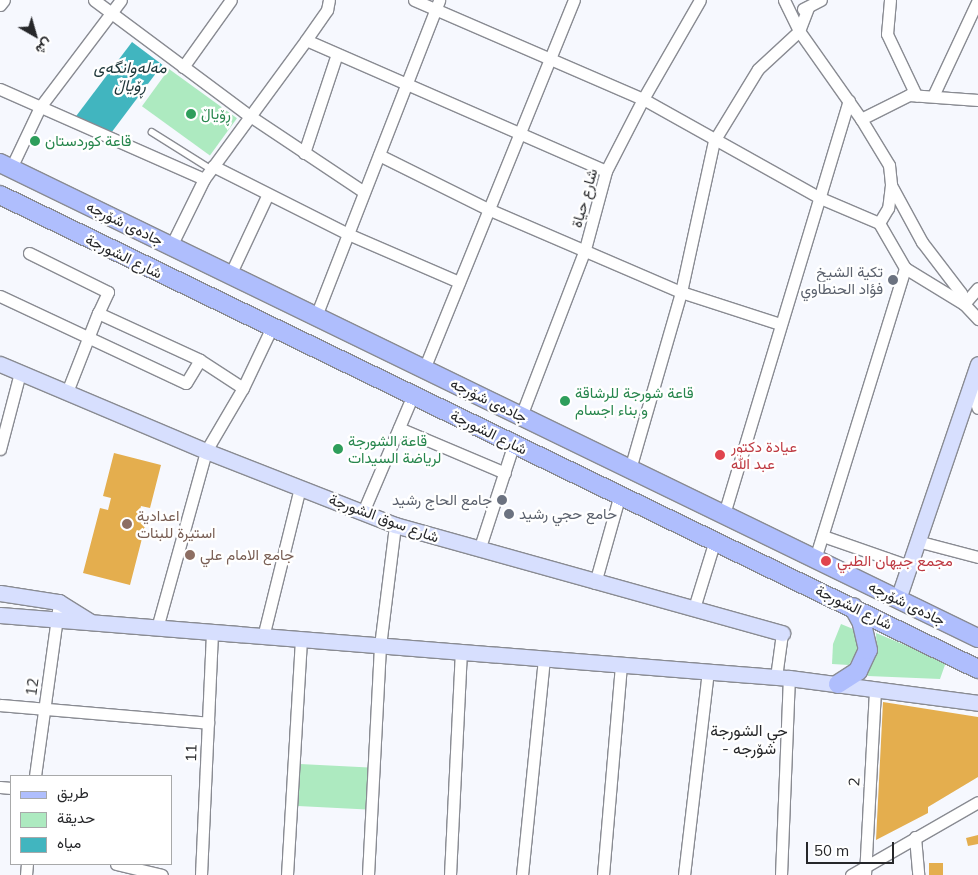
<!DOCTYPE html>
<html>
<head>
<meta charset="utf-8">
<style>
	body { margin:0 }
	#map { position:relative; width:978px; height:875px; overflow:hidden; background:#f6f8fe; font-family:Mulish,Vazirmatn,sans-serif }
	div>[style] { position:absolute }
	.green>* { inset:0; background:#adeac0; transform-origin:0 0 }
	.water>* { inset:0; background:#41b5bf; transform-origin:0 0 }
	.building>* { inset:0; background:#e4ae4e; transform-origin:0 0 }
	.roads { filter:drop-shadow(1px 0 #898b92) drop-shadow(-1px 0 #898b92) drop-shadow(0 1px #898b92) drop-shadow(0 -1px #898b92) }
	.lane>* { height:5.5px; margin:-2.75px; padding:0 2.75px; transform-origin:2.75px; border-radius:2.75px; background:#fff }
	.street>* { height:11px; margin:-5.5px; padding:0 5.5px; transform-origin:5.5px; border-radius:5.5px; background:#fff }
	.secondary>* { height:15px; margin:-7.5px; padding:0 7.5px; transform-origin:7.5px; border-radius:7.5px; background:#d7dffe }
	.primary>* { height:18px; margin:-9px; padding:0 9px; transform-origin:9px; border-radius:9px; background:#afbefd }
	.dots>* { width:14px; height:14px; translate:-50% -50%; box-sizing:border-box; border:2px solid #fff; border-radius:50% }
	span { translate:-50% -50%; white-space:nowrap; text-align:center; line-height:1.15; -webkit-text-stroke:4.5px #fff; paint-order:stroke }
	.leisure-label { font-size:15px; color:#27864d }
	.left { translate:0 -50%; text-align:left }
	.street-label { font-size:15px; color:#26272a }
	.worship-label { font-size:15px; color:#5b616d }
	.right { translate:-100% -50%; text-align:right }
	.health-label { font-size:15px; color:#be3a42 }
	.education-label { font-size:15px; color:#785e54 }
	.water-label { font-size:16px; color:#1b3437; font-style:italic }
	.neighbourhood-label { font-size:16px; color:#26272a }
	.legend { position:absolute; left:10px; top:775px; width:162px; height:90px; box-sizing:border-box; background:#fff; border:1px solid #a8a9aa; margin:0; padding:6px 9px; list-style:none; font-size:15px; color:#26272a }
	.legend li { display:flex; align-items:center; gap:10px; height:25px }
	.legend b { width:25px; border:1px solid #a8a9aa }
	.north { position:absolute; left:10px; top:10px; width:50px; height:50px; -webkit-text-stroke:4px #fff; paint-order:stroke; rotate:142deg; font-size:14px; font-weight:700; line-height:20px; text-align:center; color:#26272a }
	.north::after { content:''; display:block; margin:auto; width:18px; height:22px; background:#26272a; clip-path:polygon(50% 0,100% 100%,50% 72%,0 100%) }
	.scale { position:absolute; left:806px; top:842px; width:88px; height:22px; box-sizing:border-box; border:2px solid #26272a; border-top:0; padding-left:6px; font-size:15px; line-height:18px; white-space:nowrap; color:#26272a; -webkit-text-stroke:4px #fff; paint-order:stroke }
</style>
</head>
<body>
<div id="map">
	<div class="green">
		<i style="left:169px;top:69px;width:84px;height:46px;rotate:36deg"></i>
		<i style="clip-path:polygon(841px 624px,858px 631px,862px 643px,849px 665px,832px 664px,833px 644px)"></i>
		<i style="clip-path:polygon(876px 633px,946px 662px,940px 679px,868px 676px,865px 672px,877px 655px)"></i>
		<i style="left:300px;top:764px;width:69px;height:42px;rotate:3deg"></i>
	</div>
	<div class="water">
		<i style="left:132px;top:42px;width:38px;height:94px;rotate:37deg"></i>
	</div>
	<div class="building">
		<i style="clip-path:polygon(114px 453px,161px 465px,150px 508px,141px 506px,138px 517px,147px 519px,130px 585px,83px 573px,100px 508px,108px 510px,111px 498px,103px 496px)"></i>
		<i style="clip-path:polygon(883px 702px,978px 717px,978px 777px,928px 807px,928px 813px,876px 840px)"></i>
		<i style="clip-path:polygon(978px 835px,978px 844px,968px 846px,966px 838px)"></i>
		<i style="left:929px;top:863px;width:14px;height:12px"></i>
	</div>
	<div class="roads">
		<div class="lane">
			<i style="left:152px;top:132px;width:70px;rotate:32.1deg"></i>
		</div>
		<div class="street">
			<i style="left:94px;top:0;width:187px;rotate:36.7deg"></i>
			<i style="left:244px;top:112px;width:144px;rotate:33.7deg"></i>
			<i style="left:414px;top:0;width:249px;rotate:23.4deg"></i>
			<i style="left:643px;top:99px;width:201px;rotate:29.2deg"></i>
			<i style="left:818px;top:197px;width:66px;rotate:23.1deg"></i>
			<i style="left:784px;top:0;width:34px;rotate:64deg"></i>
			<i style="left:799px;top:31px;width:108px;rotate:54.8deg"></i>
			<i style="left:861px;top:119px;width:54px;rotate:58.7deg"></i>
			<i style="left:889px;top:165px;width:20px;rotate:84deg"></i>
			<i style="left:891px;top:185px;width:23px;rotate:97deg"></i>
			<i style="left:888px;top:208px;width:17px;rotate:121deg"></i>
			<i style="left:879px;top:223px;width:52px;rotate:60deg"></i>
			<i style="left:905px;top:268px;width:69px;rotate:31.4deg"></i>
			<i style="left:964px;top:304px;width:21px;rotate:47deg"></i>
			<i style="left:890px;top:0;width:34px;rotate:95deg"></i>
			<i style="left:887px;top:34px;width:68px;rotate:64.6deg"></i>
			<i style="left:0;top:5px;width:6px;rotate:-51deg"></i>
			<i style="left:803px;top:9px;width:20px;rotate:-27deg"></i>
			<i style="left:306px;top:40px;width:327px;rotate:23.6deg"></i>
			<i style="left:183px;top:67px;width:82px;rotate:-54.4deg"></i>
			<i style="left:0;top:89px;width:223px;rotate:23.8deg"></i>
			<i style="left:933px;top:96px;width:106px;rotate:-64.9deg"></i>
			<i style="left:861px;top:119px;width:54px;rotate:-26.6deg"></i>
			<i style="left:909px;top:95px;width:69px;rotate:4.1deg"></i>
			<i style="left:304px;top:153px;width:104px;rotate:-71.6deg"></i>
			<i style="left:379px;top:155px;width:122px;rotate:26.4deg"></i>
			<i style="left:488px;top:209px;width:210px;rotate:23.3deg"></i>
			<i style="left:681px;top:292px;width:104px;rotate:17.9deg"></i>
			<i style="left:213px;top:166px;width:151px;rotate:26.7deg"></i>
			<i style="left:348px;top:234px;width:121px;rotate:23.4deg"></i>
			<i style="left:11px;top:168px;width:68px;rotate:-64.6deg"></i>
			<i style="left:40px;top:107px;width:134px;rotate:-52.9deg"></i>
			<i style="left:891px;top:185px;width:65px;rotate:61.5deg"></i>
			<i style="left:922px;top:242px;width:64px;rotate:52.6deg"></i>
			<i style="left:961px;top:293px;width:11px;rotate:75deg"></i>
			<i style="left:171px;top:246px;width:75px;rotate:-63.8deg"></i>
			<i style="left:204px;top:179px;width:172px;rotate:-53.7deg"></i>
			<i style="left:306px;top:40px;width:37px;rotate:-55deg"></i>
			<i style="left:327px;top:10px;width:10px;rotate:-79deg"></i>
			<i style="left:29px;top:253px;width:88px;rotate:26.3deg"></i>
			<i style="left:108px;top:292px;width:23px;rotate:115deg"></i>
			<i style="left:98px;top:313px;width:112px;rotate:24.7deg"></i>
			<i style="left:200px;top:360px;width:51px;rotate:33.1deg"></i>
			<i style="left:230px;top:275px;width:89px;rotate:-64.9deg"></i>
			<i style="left:0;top:296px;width:205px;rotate:25.1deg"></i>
			<i style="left:186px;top:383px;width:27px;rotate:-59deg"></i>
			<i style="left:964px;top:304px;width:21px;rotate:-49deg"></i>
			<i style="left:316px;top:316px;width:339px;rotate:-68.7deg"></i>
			<i style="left:424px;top:369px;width:398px;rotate:-67.9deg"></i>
			<i style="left:970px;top:384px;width:25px;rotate:72deg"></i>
			<i style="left:67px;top:392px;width:85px;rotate:-68.6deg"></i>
			<i style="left:521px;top:416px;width:179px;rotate:-69deg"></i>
			<i style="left:585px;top:249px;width:81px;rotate:-74.9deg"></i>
			<i style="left:606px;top:171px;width:81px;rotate:-62.8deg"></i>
			<i style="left:643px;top:99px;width:114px;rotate:-60.1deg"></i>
			<i style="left:399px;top:428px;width:115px;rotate:23deg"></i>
			<i style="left:0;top:449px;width:79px;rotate:-75.3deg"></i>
			<i style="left:630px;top:469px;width:184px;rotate:-73.9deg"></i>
			<i style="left:681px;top:292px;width:155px;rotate:-77.7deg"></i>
			<i style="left:714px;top:141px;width:84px;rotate:-58.6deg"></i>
			<i style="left:758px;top:69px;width:56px;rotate:-42.8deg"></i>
			<i style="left:799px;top:31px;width:26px;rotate:-69deg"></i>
			<i style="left:363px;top:512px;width:127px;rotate:-66.9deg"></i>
			<i style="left:724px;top:514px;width:432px;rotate:-73.2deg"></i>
			<i style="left:823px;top:536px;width:91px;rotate:19.2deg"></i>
			<i style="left:917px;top:541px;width:63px;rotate:14.7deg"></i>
			<i style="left:479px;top:550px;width:113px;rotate:-71.9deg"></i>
			<i style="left:815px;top:559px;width:305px;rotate:-72.8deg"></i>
			<i style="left:595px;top:583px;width:92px;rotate:-74.3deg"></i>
			<i style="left:694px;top:608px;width:71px;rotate:-72.8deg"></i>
			<i style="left:157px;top:628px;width:184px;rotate:-74.5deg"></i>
			<i style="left:206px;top:451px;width:73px;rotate:-59.6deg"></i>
			<i style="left:243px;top:388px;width:68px;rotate:-64.6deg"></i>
			<i style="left:263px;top:637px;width:154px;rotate:-76.1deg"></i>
			<i style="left:776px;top:677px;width:44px;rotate:-82.2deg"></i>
			<i style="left:0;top:705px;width:209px;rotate:4.9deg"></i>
			<i style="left:35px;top:776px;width:176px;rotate:-82.1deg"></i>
			<i style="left:0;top:787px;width:11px;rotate:5deg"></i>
			<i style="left:915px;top:837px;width:38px;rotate:85deg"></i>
			<i style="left:116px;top:864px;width:47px;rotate:13.4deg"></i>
			<i style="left:26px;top:875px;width:11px;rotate:-85deg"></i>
			<i style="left:201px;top:875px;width:243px;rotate:-87.4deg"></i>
			<i style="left:287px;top:875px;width:235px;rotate:-86.6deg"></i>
			<i style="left:368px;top:875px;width:229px;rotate:-87deg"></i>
			<i style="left:380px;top:646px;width:122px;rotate:-82.9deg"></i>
			<i style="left:450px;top:875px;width:224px;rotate:-87.2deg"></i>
			<i style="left:522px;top:875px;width:217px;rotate:-84.2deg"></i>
			<i style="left:603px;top:875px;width:210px;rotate:-85.1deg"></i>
			<i style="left:684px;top:875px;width:204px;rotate:-83.3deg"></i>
			<i style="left:781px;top:875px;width:197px;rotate:-87.7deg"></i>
			<i style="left:851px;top:875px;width:146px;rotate:-29.9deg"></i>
			<i style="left:865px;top:875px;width:184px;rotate:-86.9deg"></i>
		</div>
		<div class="secondary">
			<i style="left:0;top:364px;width:224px;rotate:22.9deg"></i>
			<i style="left:206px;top:451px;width:203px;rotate:21.4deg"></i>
			<i style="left:395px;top:525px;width:402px;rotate:15.6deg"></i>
			<i style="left:0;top:593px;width:60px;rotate:8.7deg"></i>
			<i style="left:59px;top:602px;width:36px;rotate:32deg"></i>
			<i style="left:898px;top:599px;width:248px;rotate:-71.2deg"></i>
			<i style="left:0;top:615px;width:792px;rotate:4.57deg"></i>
			<i style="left:789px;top:678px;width:191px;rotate:7.5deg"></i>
		</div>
		<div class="primary">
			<i style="left:0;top:163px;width:1087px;rotate:25.91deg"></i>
			<i style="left:0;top:195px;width:1087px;rotate:25.86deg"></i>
			<i style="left:838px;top:684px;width:24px;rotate:-33deg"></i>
			<i style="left:858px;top:671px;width:23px;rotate:-65deg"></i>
			<i style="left:868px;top:650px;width:28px;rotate:-103deg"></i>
			<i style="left:862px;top:623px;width:18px;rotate:-119deg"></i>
		</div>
	</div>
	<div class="dots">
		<i style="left:191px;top:114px;background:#2e9e5b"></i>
		<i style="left:35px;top:141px;background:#2e9e5b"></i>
		<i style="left:893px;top:280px;background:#6b7280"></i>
		<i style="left:565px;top:401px;background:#2e9e5b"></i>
		<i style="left:338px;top:449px;background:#2e9e5b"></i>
		<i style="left:720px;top:455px;background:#e0444e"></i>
		<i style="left:502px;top:500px;background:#6b7280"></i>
		<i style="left:509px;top:514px;background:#6b7280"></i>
		<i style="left:127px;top:524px;background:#8d6e63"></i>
		<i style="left:190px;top:555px;background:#8d6e63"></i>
		<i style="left:826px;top:561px;background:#e0444e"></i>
	</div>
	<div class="leisure-label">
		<span class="left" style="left:201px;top:114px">ڕۆیاڵ</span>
		<span class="left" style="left:45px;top:141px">قاعة كوردستان</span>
		<span class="left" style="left:575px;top:401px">قاعة شورجة للرشاقة<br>و بناء اجسام</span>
		<span class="left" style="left:348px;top:449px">قاعة الشورجة<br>لرياضة السيدات</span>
	</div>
	<div class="street-label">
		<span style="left:584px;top:198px;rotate:-74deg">شارع حياة</span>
		<span style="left:125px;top:223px;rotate:26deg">جادەی شۆرجە</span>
		<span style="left:124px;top:256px;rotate:26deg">شارع الشورجة</span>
		<span style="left:489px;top:400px;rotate:26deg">جادەی شۆرجە</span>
		<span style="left:489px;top:432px;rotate:26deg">شارع الشورجة</span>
		<span style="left:384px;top:518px;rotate:20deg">شارع سوق الشورجة</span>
		<span style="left:907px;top:603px;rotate:26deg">جادەی شۆرجە</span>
		<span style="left:854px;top:607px;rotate:26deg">شارع الشورجة</span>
		<span style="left:32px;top:687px;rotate:-82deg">12</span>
		<span style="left:191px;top:753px;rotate:-88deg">11</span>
		<span style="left:854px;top:782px;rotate:-86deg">2</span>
	</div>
	<div class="worship-label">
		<span class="right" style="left:883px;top:280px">تكية الشيخ<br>فؤاد الحنطاوي</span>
		<span class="right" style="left:492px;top:500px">جامع الحاج رشيد</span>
		<span class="left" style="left:519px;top:514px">حامع حجي رشيد</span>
	</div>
	<div class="health-label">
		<span class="left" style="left:731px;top:455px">عيادة دكتور<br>عبد الله</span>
		<span class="left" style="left:837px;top:561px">مجمع جيهان الطبي</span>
	</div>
	<div class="education-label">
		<span class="left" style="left:137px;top:524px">اعدادية<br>استيرة للبنات</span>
		<span class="left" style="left:200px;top:555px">جامع الامام علي</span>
	</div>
	<div class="water-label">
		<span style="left:130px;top:76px">مەلەوانگەی<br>ڕۆیاڵ</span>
	</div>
	<div class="neighbourhood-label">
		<span style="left:749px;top:739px">حي الشورجة<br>- شۆرجە</span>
	</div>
	<ul class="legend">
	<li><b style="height:6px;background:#afbefd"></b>طريق</li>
	<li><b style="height:14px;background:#adeac0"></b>حديقة</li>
	<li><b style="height:14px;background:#41b5bf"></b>مياه</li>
	</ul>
	<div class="north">ش</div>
	<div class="scale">50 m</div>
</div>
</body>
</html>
